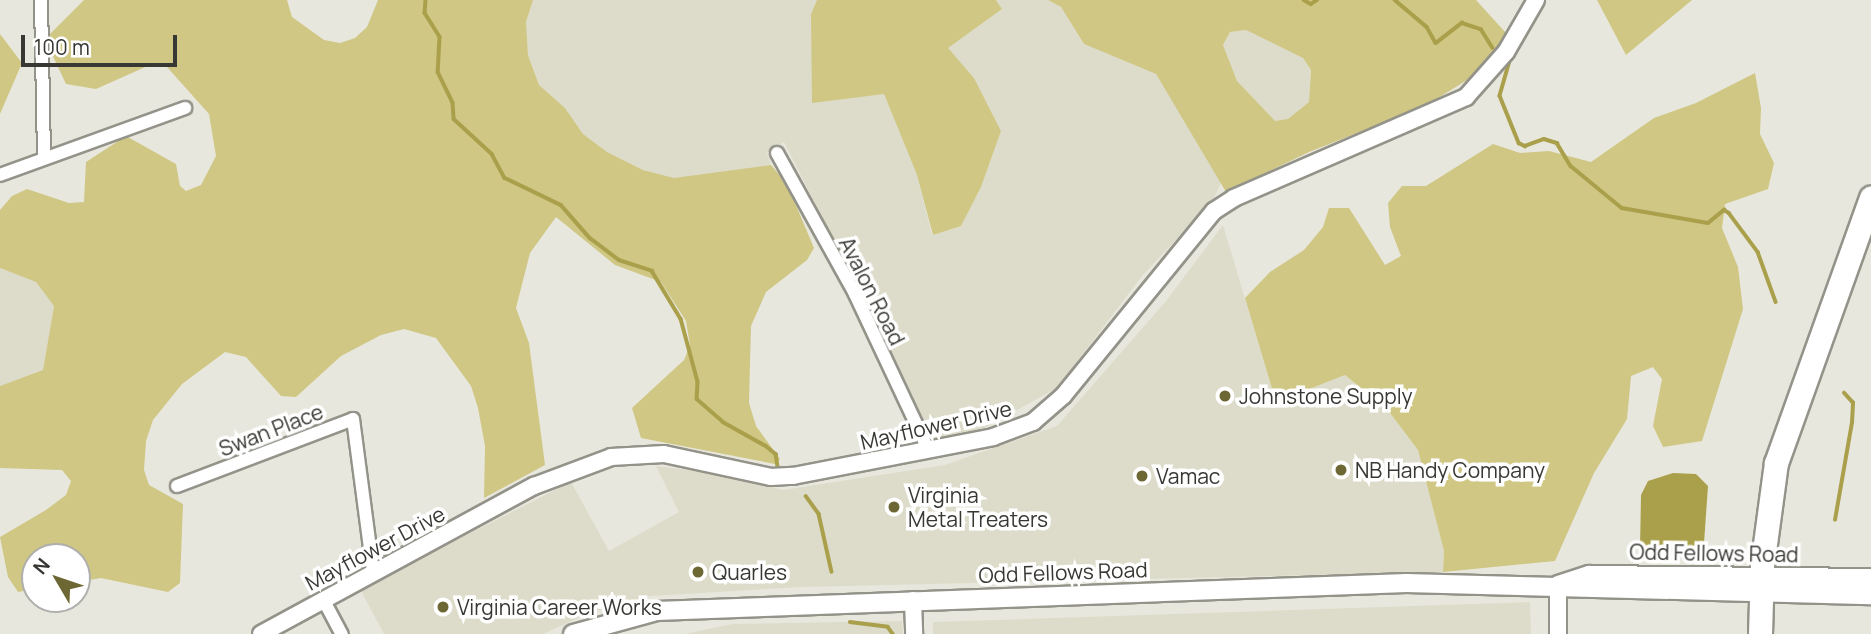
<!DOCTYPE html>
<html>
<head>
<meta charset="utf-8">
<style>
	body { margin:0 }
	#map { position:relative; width:1871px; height:634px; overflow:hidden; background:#e8e7dd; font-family:Manrope,sans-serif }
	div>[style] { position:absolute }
	.built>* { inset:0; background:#dddcca }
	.green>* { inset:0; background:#cfc783 }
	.water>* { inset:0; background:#aaa04b }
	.stream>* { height:3.5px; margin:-1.75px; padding:0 1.75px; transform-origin:1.75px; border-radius:1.75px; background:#aaa04b }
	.roads { filter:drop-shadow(2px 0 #94938a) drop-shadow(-2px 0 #94938a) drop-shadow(0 2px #94938a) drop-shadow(0 -2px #94938a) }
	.minor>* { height:12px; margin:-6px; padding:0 6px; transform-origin:6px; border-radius:6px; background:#fff }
	.tertiary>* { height:16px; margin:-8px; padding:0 8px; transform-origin:8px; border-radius:8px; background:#fff }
	.secondary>* { height:18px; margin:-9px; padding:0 9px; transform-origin:9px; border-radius:9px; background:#fff }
	.motorway>* { height:23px; margin:-11.5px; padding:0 11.5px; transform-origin:11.5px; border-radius:11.5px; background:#fff }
	.dots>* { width:19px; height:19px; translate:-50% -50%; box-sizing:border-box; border:4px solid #fff; border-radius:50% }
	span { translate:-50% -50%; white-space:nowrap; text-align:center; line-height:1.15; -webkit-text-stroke:7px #fff; paint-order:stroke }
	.street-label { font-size:21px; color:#373733 }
	.poi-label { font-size:21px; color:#373733 }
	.left { translate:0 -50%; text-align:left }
	.north { position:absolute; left:21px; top:543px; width:70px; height:70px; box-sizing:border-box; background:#fff; border:2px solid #afafad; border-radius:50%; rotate:309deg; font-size:19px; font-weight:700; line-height:28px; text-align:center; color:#373733 }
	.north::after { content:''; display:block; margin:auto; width:24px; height:32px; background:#6d6733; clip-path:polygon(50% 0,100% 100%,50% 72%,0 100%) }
	.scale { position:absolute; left:21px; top:35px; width:156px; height:32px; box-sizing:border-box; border:4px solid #373733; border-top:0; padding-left:9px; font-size:21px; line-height:24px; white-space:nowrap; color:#373733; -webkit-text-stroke:5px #fff; paint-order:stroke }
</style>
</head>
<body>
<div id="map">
	<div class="built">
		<i style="clip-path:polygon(533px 0,817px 0,811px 14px,884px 94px,917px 175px,932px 235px,961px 226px,981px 187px,1001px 131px,974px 78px,947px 48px,1002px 9px,996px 0,1048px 0,1061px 7px,1084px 44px,1156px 74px,1221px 183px,1213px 200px,1142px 276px,1057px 388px,970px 436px,932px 436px,784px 142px,767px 153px,771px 165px,715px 175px,674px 178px,643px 170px,607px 152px,583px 134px,565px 108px,539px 85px,528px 55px,526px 22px)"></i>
		<i style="clip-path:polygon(1246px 30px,1303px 58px,1311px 70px,1309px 102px,1288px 120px,1275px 121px,1237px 81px,1223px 45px,1230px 32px)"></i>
		<i style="clip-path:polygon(1223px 225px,1276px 402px,1345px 375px,1387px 409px,1418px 450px,1444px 551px,1443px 572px,801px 587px,651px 596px,589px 613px,543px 634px,384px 634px,360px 589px,571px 482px,609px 551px,679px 512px,656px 466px,722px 474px,783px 490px,945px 465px,1057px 426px,1166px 301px)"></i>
		<i style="clip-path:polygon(0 268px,36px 282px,54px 306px,43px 370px,0 386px)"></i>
		<i style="clip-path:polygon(1530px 602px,1531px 634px,933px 634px,933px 622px)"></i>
		<i style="clip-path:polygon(902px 621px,903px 634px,685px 634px,732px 624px)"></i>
	</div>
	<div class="green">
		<i style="clip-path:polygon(84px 0,287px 0,292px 17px,324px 40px,340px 43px,355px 38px,367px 27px,378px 0,533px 0,526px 22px,528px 55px,539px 85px,565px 108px,583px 134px,607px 152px,643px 170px,674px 178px,771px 165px,787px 184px,814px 248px,807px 260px,766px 292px,751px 326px,749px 403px,756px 426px,780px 459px,775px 464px,641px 438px,632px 408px,684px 360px,690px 345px,686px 321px,661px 282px,615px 265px,556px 217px,530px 253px,516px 308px,529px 343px,545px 465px,484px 498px,485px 446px,478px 408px,471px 386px,436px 338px,404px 329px,381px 335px,341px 356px,296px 397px,281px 396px,246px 357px,225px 352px,182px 384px,153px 420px,146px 441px,144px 470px,149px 485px,183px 504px,180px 583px,168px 592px,101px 578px,77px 582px,77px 557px,35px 557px,35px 589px,18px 592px,8px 577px,0 537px,46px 510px,66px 495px,71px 481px,62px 470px,0 468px,0 386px,43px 370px,54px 306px,36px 282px,0 268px,0 210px,12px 196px,27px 189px,69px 203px,84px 202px,86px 162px,126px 136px,176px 164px,180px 186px,186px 191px,201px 185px,216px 156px,209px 114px,167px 67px,152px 64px,96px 89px,66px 84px,50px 50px,50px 34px)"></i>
		<i style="clip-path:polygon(817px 0,996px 0,1002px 9px,948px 48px,974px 78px,1001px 131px,981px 187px,961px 226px,933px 235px,917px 175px,884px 94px,812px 103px,811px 14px)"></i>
		<i style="clip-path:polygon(evenodd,1048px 0,1476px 0,1506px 33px,1480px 72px,1425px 106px,1309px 152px,1226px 192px,1156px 74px,1084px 44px,1061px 7px,1048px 0,1246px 30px,1303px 58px,1311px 70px,1309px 102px,1288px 119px,1275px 121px,1237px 81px,1223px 45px,1230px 32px,1246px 30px)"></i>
		<i style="clip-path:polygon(1597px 0,1692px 0,1626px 55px)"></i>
		<i style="clip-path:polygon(0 34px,22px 63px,0 114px)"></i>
		<i style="clip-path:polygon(1755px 73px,1761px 108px,1760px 134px,1774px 163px,1768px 189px,1725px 204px,1722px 228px,1738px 267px,1743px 309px,1702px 441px,1663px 447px,1653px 426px,1662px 379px,1653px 367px,1631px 376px,1627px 419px,1594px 473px,1555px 561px,1443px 572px,1444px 551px,1418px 450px,1387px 409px,1345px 375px,1276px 402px,1245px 298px,1270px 272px,1304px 250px,1323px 227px,1329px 208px,1349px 208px,1385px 265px,1401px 256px,1390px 227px,1388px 203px,1402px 186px,1426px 186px,1493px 144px,1520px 153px,1549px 151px,1591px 162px,1654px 118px,1696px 103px)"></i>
	</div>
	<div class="water">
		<i style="clip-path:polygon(1673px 473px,1696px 474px,1708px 486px,1704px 543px,1692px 553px,1640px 549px,1641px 495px,1648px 481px)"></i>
	</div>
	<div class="stream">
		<i style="left:426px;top:0;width:13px;rotate:94deg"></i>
		<i style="left:425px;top:13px;width:28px;rotate:58deg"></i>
		<i style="left:440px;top:37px;width:35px;rotate:93deg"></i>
		<i style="left:438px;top:72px;width:34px;rotate:64deg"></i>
		<i style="left:453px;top:103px;width:16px;rotate:86deg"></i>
		<i style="left:454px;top:119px;width:52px;rotate:42.6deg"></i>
		<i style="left:492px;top:154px;width:27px;rotate:62deg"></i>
		<i style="left:505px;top:178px;width:62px;rotate:25.7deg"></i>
		<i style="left:561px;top:205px;width:44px;rotate:48.7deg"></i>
		<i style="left:590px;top:238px;width:36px;rotate:37deg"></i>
		<i style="left:619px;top:260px;width:35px;rotate:18deg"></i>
		<i style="left:652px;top:271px;width:56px;rotate:58.9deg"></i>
		<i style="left:681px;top:319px;width:65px;rotate:74.9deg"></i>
		<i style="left:698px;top:382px;width:17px;rotate:93deg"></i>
		<i style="left:697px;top:399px;width:35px;rotate:41deg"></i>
		<i style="left:723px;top:422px;width:49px;rotate:29.2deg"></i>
		<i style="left:766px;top:446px;width:13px;rotate:39deg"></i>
		<i style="left:776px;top:454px;width:13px;rotate:81deg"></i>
		<i style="left:1304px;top:0;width:8px;rotate:30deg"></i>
		<i style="left:1311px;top:4px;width:7px;rotate:-34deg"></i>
		<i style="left:1395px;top:0;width:42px;rotate:40.2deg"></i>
		<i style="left:1427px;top:27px;width:18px;rotate:61deg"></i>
		<i style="left:1436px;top:43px;width:33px;rotate:-38deg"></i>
		<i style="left:1462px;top:23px;width:20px;rotate:18deg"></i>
		<i style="left:1481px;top:29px;width:22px;rotate:58deg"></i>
		<i style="left:1510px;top:61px;width:36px;rotate:106deg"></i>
		<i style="left:1500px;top:96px;width:51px;rotate:68deg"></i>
		<i style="left:1519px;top:143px;width:7px;rotate:27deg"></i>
		<i style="left:1525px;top:146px;width:20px;rotate:-20deg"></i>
		<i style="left:1544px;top:139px;width:14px;rotate:17deg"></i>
		<i style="left:1557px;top:143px;width:27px;rotate:59deg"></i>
		<i style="left:1571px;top:166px;width:66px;rotate:39.5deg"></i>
		<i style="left:1622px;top:208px;width:87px;rotate:9.9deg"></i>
		<i style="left:1708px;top:223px;width:21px;rotate:-39deg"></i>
		<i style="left:1724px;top:210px;width:6px;rotate:31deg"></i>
		<i style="left:1729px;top:213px;width:49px;rotate:53.4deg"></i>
		<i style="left:1758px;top:252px;width:53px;rotate:70.2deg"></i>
		<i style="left:806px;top:496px;width:22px;rotate:54deg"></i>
		<i style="left:819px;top:514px;width:59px;rotate:77.4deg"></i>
		<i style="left:1835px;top:520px;width:98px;rotate:-80.1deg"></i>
		<i style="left:1852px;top:423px;width:20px;rotate:-87deg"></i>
		<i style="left:1853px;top:403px;width:13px;rotate:-132deg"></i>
		<i style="left:850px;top:622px;width:38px;rotate:7deg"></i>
		<i style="left:888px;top:627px;width:9px;rotate:54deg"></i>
	</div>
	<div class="roads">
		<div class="minor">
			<i style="left:41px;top:0;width:158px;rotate:88.9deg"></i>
			<i style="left:777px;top:153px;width:161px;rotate:61deg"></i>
			<i style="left:855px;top:294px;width:171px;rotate:64.8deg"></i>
			<i style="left:0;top:175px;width:197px;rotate:-19.9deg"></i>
			<i style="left:177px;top:486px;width:188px;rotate:-20.8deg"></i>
			<i style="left:353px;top:419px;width:152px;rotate:82.5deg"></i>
			<i style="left:323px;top:599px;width:40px;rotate:62deg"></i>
		</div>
		<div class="tertiary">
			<i style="left:913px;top:600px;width:34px;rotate:88deg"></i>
			<i style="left:261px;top:634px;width:311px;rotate:-28.5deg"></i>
			<i style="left:534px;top:486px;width:82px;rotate:-20.6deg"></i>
			<i style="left:611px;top:457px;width:53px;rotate:-3.2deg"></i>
			<i style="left:664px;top:454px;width:109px;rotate:12.1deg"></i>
			<i style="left:771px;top:477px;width:22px;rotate:-3deg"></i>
			<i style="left:793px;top:476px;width:204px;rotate:-11deg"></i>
			<i style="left:993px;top:437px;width:43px;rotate:-20.6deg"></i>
			<i style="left:1033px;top:422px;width:40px;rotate:-41deg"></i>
			<i style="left:1063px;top:396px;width:239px;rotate:-50.8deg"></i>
			<i style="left:1214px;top:211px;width:24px;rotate:-33deg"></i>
			<i style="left:1234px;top:198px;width:253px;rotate:-23.5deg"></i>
			<i style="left:1466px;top:97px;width:60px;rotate:-48.4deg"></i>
			<i style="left:1506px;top:52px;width:60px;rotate:-60deg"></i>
			<i style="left:1558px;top:634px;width:49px;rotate:-90deg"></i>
		</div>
		<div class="secondary">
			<i style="left:1558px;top:585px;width:33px;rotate:-18deg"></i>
			<i style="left:1589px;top:575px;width:282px;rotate:0.6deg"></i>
			<i style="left:573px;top:634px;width:87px;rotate:-15.3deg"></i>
			<i style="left:657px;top:611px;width:750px;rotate:-2.14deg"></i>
			<i style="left:1406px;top:583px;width:465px;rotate:1.5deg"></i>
		</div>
		<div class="motorway">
			<i style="left:1760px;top:634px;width:68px;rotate:-88.3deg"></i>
			<i style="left:1762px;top:566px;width:104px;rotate:-82.3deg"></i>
			<i style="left:1776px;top:463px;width:282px;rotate:-70.3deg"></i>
		</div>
	</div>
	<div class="dots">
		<i style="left:1225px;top:396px;background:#6d6733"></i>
		<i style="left:1341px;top:470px;background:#6d6733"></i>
		<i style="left:1142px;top:476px;background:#6d6733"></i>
		<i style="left:894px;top:507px;background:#6d6733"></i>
		<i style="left:698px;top:572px;background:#6d6733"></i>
		<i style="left:443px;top:607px;background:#6d6733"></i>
	</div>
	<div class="street-label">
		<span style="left:872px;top:291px;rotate:63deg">Avalon Road</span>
		<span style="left:936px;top:425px;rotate:-13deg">Mayflower Drive</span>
		<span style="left:271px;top:430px;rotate:-21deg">Swan Place</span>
		<span style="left:375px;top:548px;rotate:-28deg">Mayflower Drive</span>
		<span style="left:1714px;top:553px;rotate:1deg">Odd Fellows Road</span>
		<span style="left:1063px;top:572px;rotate:-2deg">Odd Fellows Road</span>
	</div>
	<div class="poi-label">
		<span class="left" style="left:1239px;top:396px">Johnstone Supply</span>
		<span class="left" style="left:1355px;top:470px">NB Handy Company</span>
		<span class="left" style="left:1156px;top:476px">Vamac</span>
		<span class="left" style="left:908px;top:507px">Virginia<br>Metal Treaters</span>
		<span class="left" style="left:712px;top:572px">Quarles</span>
		<span class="left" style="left:457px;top:607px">Virginia Career Works</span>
	</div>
	<div class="north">N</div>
	<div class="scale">100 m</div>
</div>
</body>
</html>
